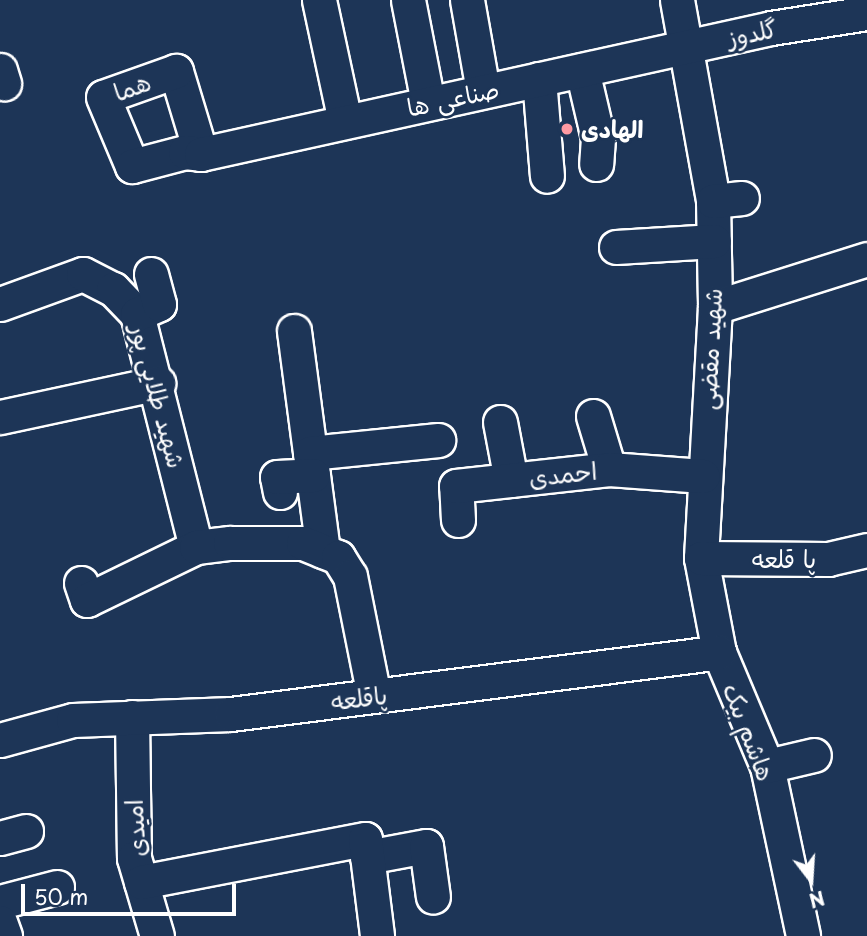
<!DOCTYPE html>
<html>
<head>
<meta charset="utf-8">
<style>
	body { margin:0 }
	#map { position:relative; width:867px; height:936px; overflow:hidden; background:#1d3557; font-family:"Playpen Sans","Playpen Sans Arabic",sans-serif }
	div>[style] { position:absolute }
	.roads { filter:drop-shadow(2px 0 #fff) drop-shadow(-2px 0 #fff) drop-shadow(0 2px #fff) drop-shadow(0 -2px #fff) }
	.minor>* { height:33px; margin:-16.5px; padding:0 16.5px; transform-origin:16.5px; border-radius:16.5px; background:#1d3557 }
	.dots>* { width:19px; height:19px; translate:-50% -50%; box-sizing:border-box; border:4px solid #1d3557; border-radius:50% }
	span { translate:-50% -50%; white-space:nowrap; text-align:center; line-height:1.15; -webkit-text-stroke:5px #1d3557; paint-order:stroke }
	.street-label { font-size:24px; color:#fff }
	.poi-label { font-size:24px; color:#fff; font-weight:700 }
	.left { translate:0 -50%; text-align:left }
	.north { position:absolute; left:776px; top:845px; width:70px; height:70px; -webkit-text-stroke:5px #1d3557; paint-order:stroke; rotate:163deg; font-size:19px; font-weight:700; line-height:28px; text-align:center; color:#fff }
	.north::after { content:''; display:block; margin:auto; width:24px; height:32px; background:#fff; clip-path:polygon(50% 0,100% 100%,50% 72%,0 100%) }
	.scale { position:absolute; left:21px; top:884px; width:215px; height:32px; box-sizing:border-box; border:4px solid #fff; border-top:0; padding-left:9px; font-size:21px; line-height:24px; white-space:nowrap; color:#fff; -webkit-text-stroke:5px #1d3557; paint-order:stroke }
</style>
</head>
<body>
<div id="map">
	<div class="roads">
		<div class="minor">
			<i style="left:319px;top:0;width:124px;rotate:77.9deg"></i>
			<i style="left:408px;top:0;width:105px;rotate:79deg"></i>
			<i style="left:467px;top:0;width:92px;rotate:80deg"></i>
			<i style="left:677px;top:0;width:204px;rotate:79.8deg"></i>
			<i style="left:713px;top:201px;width:106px;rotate:88.9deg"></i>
			<i style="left:715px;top:307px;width:251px;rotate:93.2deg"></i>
			<i style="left:701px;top:558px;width:96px;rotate:79.2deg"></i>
			<i style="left:719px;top:652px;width:124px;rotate:67.2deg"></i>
			<i style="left:767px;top:766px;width:174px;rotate:78deg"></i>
			<i style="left:0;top:70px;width:14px;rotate:73deg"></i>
			<i style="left:582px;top:70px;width:70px;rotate:76.8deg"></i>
			<i style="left:598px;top:138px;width:26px;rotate:94deg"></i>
			<i style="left:539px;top:79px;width:97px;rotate:85.3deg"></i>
			<i style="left:201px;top:154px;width:87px;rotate:-106.8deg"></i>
			<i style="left:176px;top:71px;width:77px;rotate:160.4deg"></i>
			<i style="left:103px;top:97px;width:75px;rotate:67.2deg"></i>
			<i style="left:132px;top:166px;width:55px;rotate:-14.8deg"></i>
			<i style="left:185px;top:152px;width:16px;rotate:7deg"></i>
			<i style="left:201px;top:154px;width:584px;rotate:-12.46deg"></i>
			<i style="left:771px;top:28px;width:97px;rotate:-8.9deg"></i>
			<i style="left:713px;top:201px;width:29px;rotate:-6deg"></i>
			<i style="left:616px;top:247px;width:98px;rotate:-3.5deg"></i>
			<i style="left:0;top:304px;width:88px;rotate:-19.9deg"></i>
			<i style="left:83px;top:274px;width:34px;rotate:27deg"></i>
			<i style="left:113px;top:289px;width:35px;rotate:46deg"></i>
			<i style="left:137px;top:314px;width:240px;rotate:75.8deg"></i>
			<i style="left:715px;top:307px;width:159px;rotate:-17.5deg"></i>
			<i style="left:137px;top:314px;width:24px;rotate:-24deg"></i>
			<i style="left:159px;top:304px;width:31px;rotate:-105deg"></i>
			<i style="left:294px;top:331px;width:222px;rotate:82.5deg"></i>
			<i style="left:593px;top:416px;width:55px;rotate:73.2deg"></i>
			<i style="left:0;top:417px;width:162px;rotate:-12.1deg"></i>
			<i style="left:500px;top:422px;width:59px;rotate:79.3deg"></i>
			<i style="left:310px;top:453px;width:129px;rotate:-5.8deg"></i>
			<i style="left:280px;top:492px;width:15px;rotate:-101deg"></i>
			<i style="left:277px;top:477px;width:36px;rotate:-3deg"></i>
			<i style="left:458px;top:520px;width:34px;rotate:-93deg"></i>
			<i style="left:456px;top:486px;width:154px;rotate:-6.3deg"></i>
			<i style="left:609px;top:469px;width:94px;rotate:4.3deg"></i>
			<i style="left:701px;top:558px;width:127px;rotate:0.5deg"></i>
			<i style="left:828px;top:559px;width:40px;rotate:-13deg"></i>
			<i style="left:81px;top:583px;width:18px;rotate:71deg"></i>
			<i style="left:87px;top:600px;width:121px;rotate:-25.9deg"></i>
			<i style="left:196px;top:547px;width:34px;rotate:-7deg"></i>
			<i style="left:230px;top:543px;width:73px"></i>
			<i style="left:303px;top:543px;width:38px;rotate:22deg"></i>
			<i style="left:338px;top:557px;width:22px;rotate:58deg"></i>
			<i style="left:350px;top:576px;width:122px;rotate:78.7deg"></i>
			<i style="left:132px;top:717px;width:141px;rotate:89.2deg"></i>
			<i style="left:134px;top:858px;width:81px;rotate:73.6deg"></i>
			<i style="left:0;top:740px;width:76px;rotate:-15.3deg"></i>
			<i style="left:73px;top:720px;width:158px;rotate:-2.2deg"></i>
			<i style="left:231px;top:714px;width:492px;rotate:-7.2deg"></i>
			<i style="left:767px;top:766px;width:48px;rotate:-13.2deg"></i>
			<i style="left:0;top:838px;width:27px;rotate:-15deg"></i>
			<i style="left:367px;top:857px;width:60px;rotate:-10.6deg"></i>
			<i style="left:426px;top:846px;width:51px;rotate:82.2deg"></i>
			<i style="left:141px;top:882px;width:228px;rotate:-10.9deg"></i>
			<i style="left:365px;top:839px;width:98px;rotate:82.9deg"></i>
			<i style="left:0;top:902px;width:59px;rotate:-14.7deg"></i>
			<i style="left:0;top:922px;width:15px;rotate:70deg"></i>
		</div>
	</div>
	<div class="dots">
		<i style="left:567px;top:129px;background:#ff9aa2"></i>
	</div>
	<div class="street-label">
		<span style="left:752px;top:33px;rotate:-12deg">گلدوز</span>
		<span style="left:132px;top:87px;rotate:-20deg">هما</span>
		<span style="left:453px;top:98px;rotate:-12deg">صناعی ها</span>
		<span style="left:710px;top:349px;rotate:-87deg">شهید مقضی</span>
		<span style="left:158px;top:396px;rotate:75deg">شهید طلایی پور</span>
		<span style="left:563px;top:474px;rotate:-6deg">احمدی</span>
		<span style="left:784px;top:559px">پا قلعه</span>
		<span style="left:359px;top:698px;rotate:-7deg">پاقلعه</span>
		<span style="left:749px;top:732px;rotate:69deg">هاشم بیک</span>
		<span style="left:135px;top:828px;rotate:-93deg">امیدی</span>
	</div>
	<div class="poi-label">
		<span class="left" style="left:581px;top:129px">الهادی</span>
	</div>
	<div class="north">N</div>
	<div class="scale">50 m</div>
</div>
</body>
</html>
